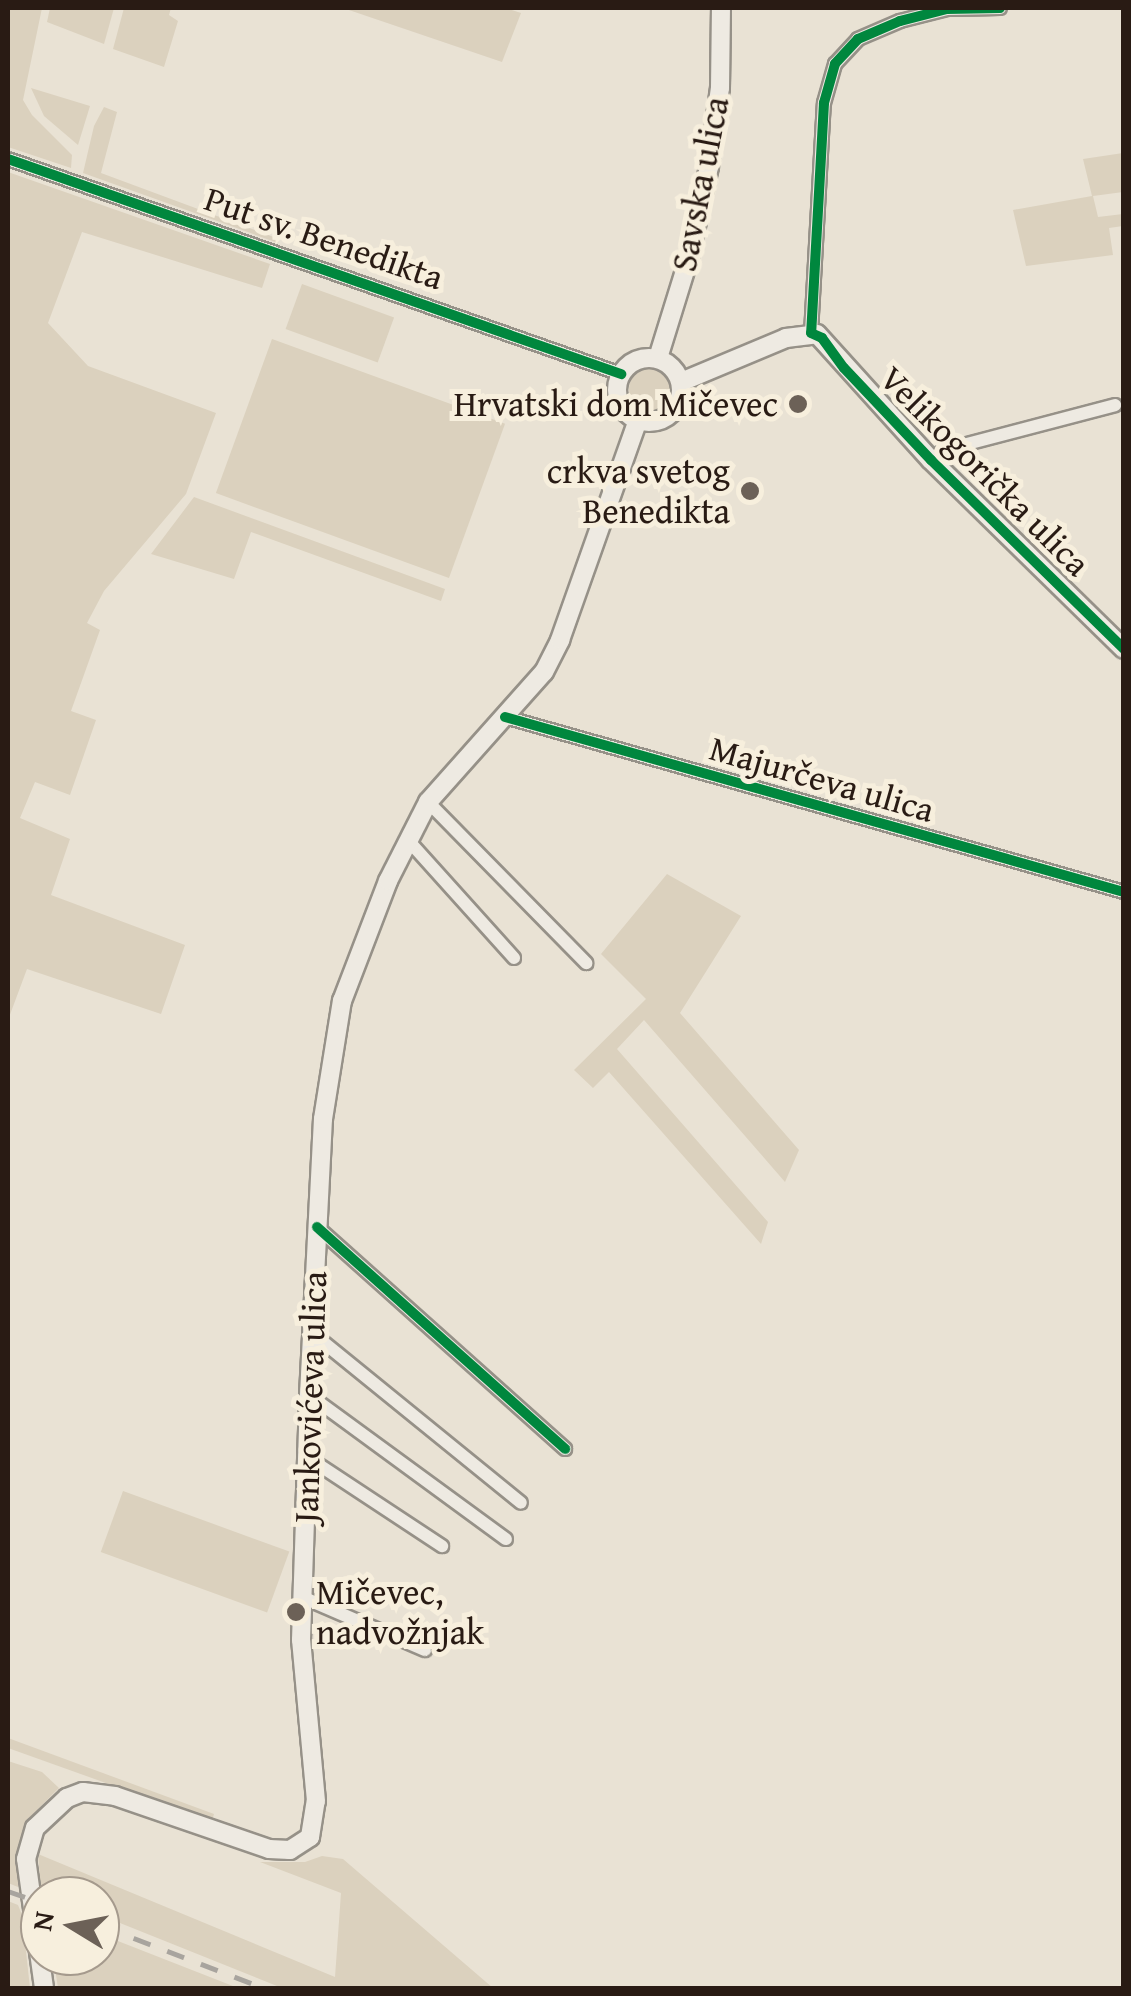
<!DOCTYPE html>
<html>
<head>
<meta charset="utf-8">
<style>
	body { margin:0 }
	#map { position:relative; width:1131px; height:1996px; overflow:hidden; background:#e9e2d4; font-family:"Gentium Book Plus",serif }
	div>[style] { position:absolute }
	.green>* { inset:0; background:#dbd1be; transform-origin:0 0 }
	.round { border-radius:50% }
	.roads { filter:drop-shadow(2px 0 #969188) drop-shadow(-2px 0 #969188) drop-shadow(0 2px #969188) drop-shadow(0 -2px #969188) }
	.street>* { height:12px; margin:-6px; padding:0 6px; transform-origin:6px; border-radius:6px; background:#eeeae2 }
	.secondary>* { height:18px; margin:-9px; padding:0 9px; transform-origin:9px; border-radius:9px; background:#eeeae2 }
	.secondary>.ring { margin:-9px; padding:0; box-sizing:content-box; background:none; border:18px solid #eeeae2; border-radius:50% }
	.rail>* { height:5px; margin-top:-2.5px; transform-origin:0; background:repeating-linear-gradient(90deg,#a8a49e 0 18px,transparent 0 36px) }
	.cycleway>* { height:10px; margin:-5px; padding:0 5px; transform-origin:5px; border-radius:5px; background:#00873e }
	.dots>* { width:28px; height:28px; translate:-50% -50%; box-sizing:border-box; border:5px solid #f7efdd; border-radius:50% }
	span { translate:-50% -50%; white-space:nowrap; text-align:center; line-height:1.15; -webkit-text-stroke:10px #f7efdd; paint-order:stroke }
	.street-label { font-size:35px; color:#291b14 }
	.poi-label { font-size:35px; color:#291b14 }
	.right { translate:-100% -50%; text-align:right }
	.left { translate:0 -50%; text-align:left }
	.frame { position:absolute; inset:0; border:10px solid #291b14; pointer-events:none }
	.north { position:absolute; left:20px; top:1876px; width:100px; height:100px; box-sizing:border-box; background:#f7efdd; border:2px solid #a59a8d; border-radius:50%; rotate:280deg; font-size:28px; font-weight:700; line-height:40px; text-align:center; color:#291b14 }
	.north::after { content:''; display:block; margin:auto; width:35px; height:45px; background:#6c6157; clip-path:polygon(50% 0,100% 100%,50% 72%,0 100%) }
</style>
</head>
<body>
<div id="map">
	<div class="green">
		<i style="clip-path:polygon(8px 8px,42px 8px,23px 100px,32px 115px,72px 155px,71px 168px,8px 147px)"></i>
		<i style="clip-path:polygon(50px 8px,114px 8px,104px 44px,47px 22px)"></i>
		<i style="clip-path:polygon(124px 8px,171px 8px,169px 15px,178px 21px,164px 67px,113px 49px)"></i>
		<i style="clip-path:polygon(343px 8px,506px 8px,521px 13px,502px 62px)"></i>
		<i style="clip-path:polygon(31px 88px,90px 106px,78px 145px,44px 116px)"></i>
		<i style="clip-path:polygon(104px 107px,117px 112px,101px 173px,279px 239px,278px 243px,83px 173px,94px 126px)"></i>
		<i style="clip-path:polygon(1123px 153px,1123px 192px,1093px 196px,1098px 217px,1123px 214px,1123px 226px,1109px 228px,1113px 255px,1026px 266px,1013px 210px,1092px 196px,1083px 159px)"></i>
		<i style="clip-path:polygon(8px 172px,270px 264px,262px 288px,82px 232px,48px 323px,88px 366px,216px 413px,186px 494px,104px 591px,87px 623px,100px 630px,71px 711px,96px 720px,70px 795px,35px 782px,20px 818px,70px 839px,51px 895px,185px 945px,161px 1014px,27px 969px,8px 1020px)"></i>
		<i style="left:302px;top:284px;width:98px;height:48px;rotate:20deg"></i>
		<i style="left:272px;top:339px;width:248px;height:164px;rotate:20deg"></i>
		<i class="round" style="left:629px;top:367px;width:44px;height:44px"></i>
		<i style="clip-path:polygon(194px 497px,445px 589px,441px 601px,251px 532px,234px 579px,151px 554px)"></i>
		<i style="clip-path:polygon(667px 874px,741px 916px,680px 1013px,799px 1150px,785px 1182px,644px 1020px,617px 1049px,768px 1222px,761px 1244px,609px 1072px,593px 1088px,574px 1070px,646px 999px,601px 954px)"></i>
		<i style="left:123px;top:1491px;width:177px;height:65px;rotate:20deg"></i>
		<i style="clip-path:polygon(8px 1738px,214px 1814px,212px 1821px,8px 1748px)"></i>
		<i style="clip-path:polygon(8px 1761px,42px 1772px,59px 1788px,26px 1821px,18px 1854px,18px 1887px,8px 1883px)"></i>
		<i style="clip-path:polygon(38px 1854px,335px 1977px,341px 1893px,260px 1862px,305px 1862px,322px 1856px,343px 1859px,493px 1988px,282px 1988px,100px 1915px,100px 1896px,41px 1892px)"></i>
		<i style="clip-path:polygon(8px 1901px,18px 1905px,22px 1915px,30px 1988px,8px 1988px)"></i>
		<i style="clip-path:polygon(100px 1934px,238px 1988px,58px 1988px,53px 1956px,100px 1956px)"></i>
	</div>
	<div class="roads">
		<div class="street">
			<i style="left:8px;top:159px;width:650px;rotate:19.33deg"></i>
			<i style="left:811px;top:333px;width:230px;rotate:-86.8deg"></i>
			<i style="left:824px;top:103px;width:41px;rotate:-74.2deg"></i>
			<i style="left:835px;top:64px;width:34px;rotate:-47deg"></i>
			<i style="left:858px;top:39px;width:46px;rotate:-23.2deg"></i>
			<i style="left:900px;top:21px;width:49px;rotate:-14.3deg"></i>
			<i style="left:947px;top:9px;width:53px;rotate:-1.1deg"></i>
			<i style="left:931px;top:460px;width:16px;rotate:-38deg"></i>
			<i style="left:944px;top:450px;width:177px;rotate:-14.7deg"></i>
			<i style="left:505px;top:717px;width:643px;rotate:15.79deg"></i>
			<i style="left:428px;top:802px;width:226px;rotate:45.5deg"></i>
			<i style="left:407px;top:839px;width:160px;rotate:48deg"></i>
			<i style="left:317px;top:1227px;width:333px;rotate:41.8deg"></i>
			<i style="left:312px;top:1333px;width:269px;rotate:39.1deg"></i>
			<i style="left:309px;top:1395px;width:244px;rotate:36.2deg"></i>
			<i style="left:307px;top:1457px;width:162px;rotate:33.4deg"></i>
			<i style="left:302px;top:1597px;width:134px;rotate:23.3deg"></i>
		</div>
		<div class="secondary">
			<i class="ring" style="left:617px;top:358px;width:46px;height:46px"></i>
			<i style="left:658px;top:358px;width:105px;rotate:-72.8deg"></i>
			<i style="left:689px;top:258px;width:93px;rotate:-77.6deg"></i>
			<i style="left:709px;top:167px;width:80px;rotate:-82.1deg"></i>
			<i style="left:720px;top:88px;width:80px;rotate:-89.3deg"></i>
			<i style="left:681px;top:382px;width:114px;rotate:-22.7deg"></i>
			<i style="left:786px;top:338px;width:31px;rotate:-7deg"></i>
			<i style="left:817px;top:334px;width:170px;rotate:47.9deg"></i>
			<i style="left:931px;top:460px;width:270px;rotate:44.4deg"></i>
			<i style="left:44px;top:1988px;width:130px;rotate:-97.9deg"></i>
			<i style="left:26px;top:1859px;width:32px;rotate:-74deg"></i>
			<i style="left:35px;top:1828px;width:44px;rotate:-43.2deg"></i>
			<i style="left:67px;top:1798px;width:17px;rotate:-21deg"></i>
			<i style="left:83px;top:1792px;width:32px;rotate:7deg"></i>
			<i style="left:115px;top:1796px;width:163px;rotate:19deg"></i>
			<i style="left:269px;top:1849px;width:21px;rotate:3deg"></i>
			<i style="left:290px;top:1850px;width:24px;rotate:-33deg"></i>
			<i style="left:310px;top:1837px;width:36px;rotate:-81deg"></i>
			<i style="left:316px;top:1801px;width:162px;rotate:-95.3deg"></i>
			<i style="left:301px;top:1640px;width:245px;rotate:-88.1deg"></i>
			<i style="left:309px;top:1395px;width:276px;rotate:-87.1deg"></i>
			<i style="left:323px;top:1119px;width:120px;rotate:-80.9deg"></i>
			<i style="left:342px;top:1001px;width:129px;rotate:-69deg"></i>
			<i style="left:388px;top:881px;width:89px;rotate:-63.1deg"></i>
			<i style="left:428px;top:802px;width:174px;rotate:-48.3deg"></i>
			<i style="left:544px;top:672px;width:36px;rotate:-63deg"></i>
			<i style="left:560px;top:640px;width:233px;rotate:-70.5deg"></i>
		</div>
	</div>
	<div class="rail">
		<i style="left:8px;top:1891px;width:34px;rotate:19deg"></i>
		<i style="left:100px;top:1925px;width:176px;rotate:21deg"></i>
	</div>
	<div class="cycleway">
		<i style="left:1000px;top:8px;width:53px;rotate:178.9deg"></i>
		<i style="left:947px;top:9px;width:49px;rotate:165.7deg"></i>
		<i style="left:900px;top:21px;width:46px;rotate:156.8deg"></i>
		<i style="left:858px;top:39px;width:34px;rotate:133deg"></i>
		<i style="left:835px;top:64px;width:41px;rotate:105.8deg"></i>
		<i style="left:824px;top:103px;width:230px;rotate:93.2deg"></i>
		<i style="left:811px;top:333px;width:12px;rotate:24deg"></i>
		<i style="left:822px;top:338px;width:37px;rotate:54deg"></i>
		<i style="left:844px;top:368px;width:127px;rotate:46.6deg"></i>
		<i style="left:931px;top:460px;width:270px;rotate:44.4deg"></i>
		<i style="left:8px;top:159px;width:650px;rotate:19.33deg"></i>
		<i style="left:505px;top:717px;width:643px;rotate:15.79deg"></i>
		<i style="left:317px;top:1227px;width:333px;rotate:41.8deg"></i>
	</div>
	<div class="dots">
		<i style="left:798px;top:404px;background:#6c6157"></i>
		<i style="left:750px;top:491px;background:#6c6157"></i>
		<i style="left:296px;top:1612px;background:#6c6157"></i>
	</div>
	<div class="street-label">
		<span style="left:700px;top:184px;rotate:-79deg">Savska ulica</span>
		<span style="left:324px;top:238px;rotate:19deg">Put sv. Benedikta</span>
		<span style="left:985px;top:471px;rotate:45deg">Velikogorička ulica</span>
		<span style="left:822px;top:779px;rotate:16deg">Majurčeva ulica</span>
		<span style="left:310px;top:1397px;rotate:-88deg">Jankovićeva ulica</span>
	</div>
	<div class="poi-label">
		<span class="right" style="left:778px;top:404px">Hrvatski dom Mičevec</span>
		<span class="right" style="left:730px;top:491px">crkva svetog<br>Benedikta</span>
		<span class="left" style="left:316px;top:1612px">Mičevec,<br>nadvožnjak</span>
	</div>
	<div class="frame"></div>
	<div class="north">N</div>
</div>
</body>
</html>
